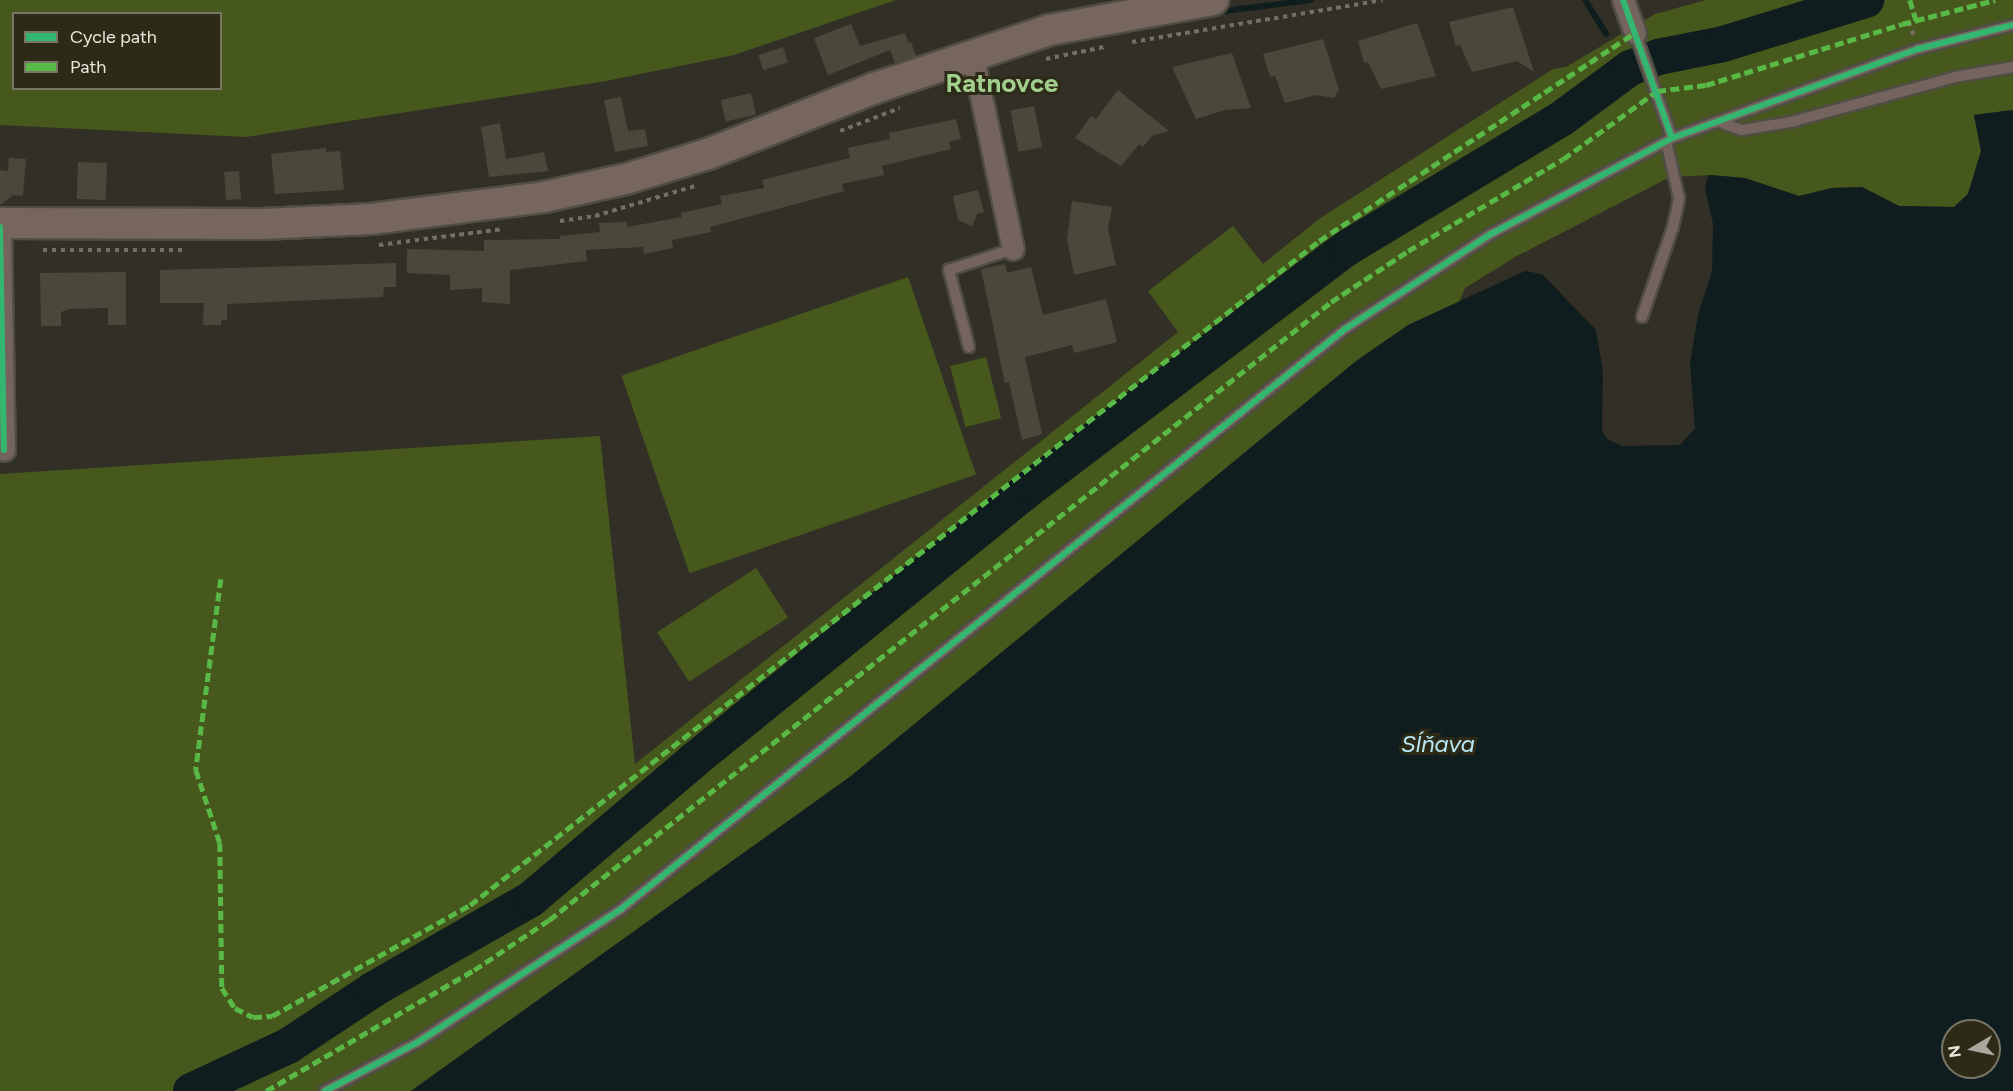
<!DOCTYPE html>
<html>
<head>
<meta charset="utf-8">
<style>
	body { margin:0 }
	#map { position:relative; width:2013px; height:1091px; overflow:hidden; background:#323026; font-family:Figtree,sans-serif }
	div>[style] { position:absolute }
	.green>* { inset:0; background:#47581c; transform-origin:0 0 }
	.water>* { inset:0; background:#0f1d1f }
	.stream>* { height:6px; margin:-3px; padding:0 3px; transform-origin:3px; border-radius:3px; background:#0f1d1f }
	.river>* { height:36px; margin:-18px; padding:0 18px; transform-origin:18px; border-radius:18px; background:#0f1d1f }
	.building>* { inset:0; background:#4b483b; transform-origin:0 0 }
	.path>* { height:4px; margin-top:-2px; transform-origin:0; background:repeating-linear-gradient(90deg,#776c66 0 4.5px,transparent 0 9px) }
	.roads { filter:drop-shadow(2px 0 #4f4d44) drop-shadow(-2px 0 #4f4d44) drop-shadow(0 2px #4f4d44) drop-shadow(0 -2px #4f4d44) }
	.lane>* { height:10px; margin:-5px; padding:0 5px; transform-origin:5px; border-radius:5px; background:#74645d }
	.street>* { height:21px; margin:-10.5px; padding:0 10.5px; transform-origin:10.5px; border-radius:10.5px; background:#74645d }
	.secondary>* { height:30px; margin:-15px; padding:0 15px; transform-origin:15px; border-radius:15px; background:#76665d }
	.quiet>* { height:4.5px; margin-top:-2.25px; transform-origin:0; background:repeating-linear-gradient(90deg,#58b947 0 9px,transparent 0 13.5px) }
	.cycleway>* { height:6px; margin:-3px; padding:0 3px; transform-origin:3px; border-radius:3px; background:#33b770 }
	span { translate:-50% -50%; white-space:nowrap; text-align:center; line-height:1.15; -webkit-text-stroke:6px #2d2a17; paint-order:stroke }
	.water-label { font-size:24px; color:#b6e8f5; font-style:italic }
	.quarter-label { font-size:26px; color:#a3cf8e; font-weight:700 }
	.legend { position:absolute; left:12px; top:12px; width:210px; height:78px; box-sizing:border-box; background:#2d2a17; border:2px solid #797666; margin:0; padding:8px 10px; list-style:none; font-size:18px; color:#eae8dc }
	.legend li { display:flex; align-items:center; gap:12px; height:30px }
	.legend b { width:30px; border:2px solid #797666 }
	.north { position:absolute; left:1941px; top:1019px; width:60px; height:60px; box-sizing:border-box; background:#2d2a17; border:2px solid #797666; border-radius:50%; rotate:261deg; font-size:16px; font-weight:700; line-height:24px; text-align:center; color:#eae8dc }
	.north::after { content:''; display:block; margin:auto; width:21px; height:27px; background:#aaa89c; clip-path:polygon(50% 0,100% 100%,50% 72%,0 100%) }
</style>
</head>
<body>
<div id="map">
	<div class="green">
		<i style="clip-path:polygon(evenodd,0 0,896px 0,734px 55px,606px 81px,246px 137px,0 125px,0 0,14px 14px,220px 14px,220px 88px,14px 88px,14px 14px)"></i>
		<i style="clip-path:polygon(1706px 0,2013px 0,2013px 110px,1974px 115px,1981px 151px,1968px 194px,1954px 207px,1899px 206px,1862px 187px,1832px 188px,1799px 196px,1745px 178px,1714px 175px,1670px 177px,1517px 256px,1465px 288px,1458px 305px,1408px 325px,851px 776px,411px 1091px,0 1091px,0 474px,600px 436px,635px 764px,1178px 332px,1148px 291px,1233px 226px,1263px 264px,1319px 219px,1553px 69px,1566px 67px,1655px 14px)"></i>
		<i style="left:908px;top:277px;width:209px;height:303px;rotate:71deg"></i>
		<i style="left:986px;top:357px;width:63px;height:37px;rotate:76deg"></i>
		<i style="left:756px;top:568px;width:59px;height:118px;rotate:57deg"></i>
	</div>
	<div class="water">
		<i style="clip-path:polygon(evenodd,2013px 110px,2013px 1091px,411px 1091px,851px 776px,1356px 361px,1408px 325px,1525px 271px,1542px 274px,1596px 330px,1603px 372px,1602px 430px,1607px 439px,1622px 446px,1680px 445px,1695px 428px,1690px 363px,1698px 315px,1712px 271px,1713px 224px,1705px 189px,1708px 175px,1745px 178px,1799px 196px,1832px 188px,1862px 187px,1899px 206px,1954px 207px,1968px 194px,1981px 151px,1974px 115px,2013px 110px,1953px 1031px,1989px 1031px,1989px 1067px,1953px 1067px,1953px 1031px)"></i>
	</div>
	<div class="stream">
		<i style="left:1585px;top:0;width:40px;rotate:58deg"></i>
		<i style="left:1216px;top:12px;width:96px;rotate:-7.2deg"></i>
		<i style="left:1621px;top:60px;width:11px;rotate:68deg"></i>
	</div>
	<div class="river">
		<i style="left:191px;top:1091px;width:107px;rotate:-24.9deg"></i>
		<i style="left:288px;top:1046px;width:103px;rotate:-33.5deg"></i>
		<i style="left:374px;top:989px;width:181px;rotate:-29.8deg"></i>
		<i style="left:531px;top:899px;width:213px;rotate:-40.4deg"></i>
		<i style="left:693px;top:761px;width:437px;rotate:-39deg"></i>
		<i style="left:1033px;top:486px;width:394px;rotate:-37.2deg"></i>
		<i style="left:1347px;top:248px;width:250px;rotate:-31.1deg"></i>
		<i style="left:1561px;top:119px;width:86px;rotate:-36.5deg"></i>
		<i style="left:1630px;top:68px;width:30px;rotate:-21deg"></i>
		<i style="left:1658px;top:57px;width:66px;rotate:-11.3deg"></i>
		<i style="left:1723px;top:44px;width:150px;rotate:-17.1deg"></i>
	</div>
	<div class="building">
		<i style="clip-path:polygon(1513px 7px,1534px 72px,1517px 61px,1472px 72px,1460px 45px,1456px 46px,1449px 22px)"></i>
		<i style="clip-path:polygon(1417px 23px,1436px 76px,1381px 89px,1368px 62px,1364px 63px,1358px 41px)"></i>
		<i style="clip-path:polygon(851px 24px,860px 46px,905px 33px,908px 42px,904px 44px,911px 42px,916px 56px,895px 63px,890px 50px,828px 75px,814px 38px)"></i>
		<i style="clip-path:polygon(1323px 39px,1339px 90px,1334px 98px,1316px 95px,1285px 103px,1275px 76px,1270px 77px,1263px 54px)"></i>
		<i style="left:783px;top:47px;width:16px;height:26px;rotate:72deg"></i>
		<i style="clip-path:polygon(1232px 53px,1251px 108px,1225px 110px,1196px 119px,1172px 67px)"></i>
		<i style="clip-path:polygon(1118px 90px,1169px 131px,1152px 136px,1143px 147px,1139px 144px,1121px 166px,1075px 138px,1091px 116px,1096px 119px)"></i>
		<i style="left:751px;top:93px;width:22px;height:31px;rotate:77deg"></i>
		<i style="clip-path:polygon(621px 97px,628px 131px,645px 129px,648px 146px,615px 152px,604px 100px)"></i>
		<i style="left:1034px;top:106px;width:42px;height:24px;rotate:79deg"></i>
		<i style="clip-path:polygon(956px 119px,961px 139px,949px 142px,951px 149px,882px 166px,884px 175px,842px 184px,844px 191px,710px 227px,711px 232px,672px 240px,673px 248px,644px 254px,643px 247px,586px 250px,587px 261px,510px 270px,510px 304px,482px 302px,482px 288px,450px 290px,450px 275px,407px 273px,407px 249px,484px 251px,484px 240px,560px 239px,560px 236px,600px 232px,599px 223px,627px 222px,627px 227px,682px 217px,681px 213px,722px 204px,720px 196px,764px 188px,762px 180px,850px 158px,848px 148px,890px 139px,889px 133px)"></i>
		<i style="clip-path:polygon(500px 123px,506px 159px,544px 152px,548px 171px,489px 177px,481px 127px)"></i>
		<i style="clip-path:polygon(326px 148px,326px 152px,340px 151px,344px 190px,275px 194px,271px 154px)"></i>
		<i style="clip-path:polygon(9px 158px,26px 159px,23px 196px,13px 195px,0 205px,0 170px,8px 171px)"></i>
		<i style="left:78px;top:162px;width:29px;height:37px;rotate:2deg"></i>
		<i style="left:239px;top:171px;width:28px;height:15px;rotate:86deg"></i>
		<i style="clip-path:polygon(978px 190px,984px 212px,977px 214px,972px 226px,958px 220px,953px 196px)"></i>
		<i style="clip-path:polygon(1072px 201px,1112px 207px,1108px 229px,1116px 265px,1074px 275px,1067px 239px)"></i>
		<i style="clip-path:polygon(396px 263px,396px 287px,384px 287px,383px 297px,227px 304px,227px 320px,221px 320px,221px 325px,203px 325px,204px 303px,160px 303px,160px 270px)"></i>
		<i style="clip-path:polygon(1005px 264px,1007px 273px,1031px 267px,1043px 315px,1106px 299px,1117px 342px,1074px 353px,1072px 345px,1025px 357px,1042px 434px,1022px 440px,1009px 382px,1005px 383px,981px 269px)"></i>
		<i style="clip-path:polygon(126px 272px,126px 325px,108px 325px,108px 308px,69px 309px,61px 312px,61px 326px,41px 326px,40px 273px)"></i>
	</div>
	<div class="path">
		<i style="left:1909px;top:22px;width:16px;rotate:72deg"></i>
		<i style="left:1132px;top:42px;width:254px;rotate:-9.5deg"></i>
		<i style="left:1046px;top:59px;width:59px;rotate:-11.7deg"></i>
		<i style="left:840px;top:131px;width:64px;rotate:-21deg"></i>
		<i style="left:560px;top:221px;width:35px;rotate:-8deg"></i>
		<i style="left:595px;top:216px;width:104px;rotate:-16.7deg"></i>
		<i style="left:379px;top:245px;width:125px;rotate:-7.4deg"></i>
		<i style="left:43px;top:250px;width:143px"></i>
	</div>
	<div class="roads">
		<div class="lane">
			<i style="left:1635px;top:33px;width:111px;rotate:70.6deg"></i>
			<i style="left:1717px;top:121px;width:27px;rotate:20deg"></i>
			<i style="left:1742px;top:130px;width:50px;rotate:-9.3deg"></i>
			<i style="left:1791px;top:122px;width:170px;rotate:-15.3deg"></i>
			<i style="left:1955px;top:77px;width:59px;rotate:-9.8deg"></i>
			<i style="left:1642px;top:317px;width:95px;rotate:-71deg"></i>
			<i style="left:1673px;top:227px;width:30px;rotate:-78deg"></i>
			<i style="left:1679px;top:198px;width:58px;rotate:-102.8deg"></i>
			<i style="left:969px;top:347px;width:80px;rotate:-104.6deg"></i>
			<i style="left:949px;top:270px;width:67px;rotate:-18.2deg"></i>
			<i style="left:325px;top:1091px;width:105px;rotate:-27.8deg"></i>
			<i style="left:418px;top:1042px;width:243px;rotate:-33.2deg"></i>
			<i style="left:621px;top:909px;width:928px;rotate:-38.7deg"></i>
			<i style="left:1345px;top:329px;width:174px;rotate:-33.1deg"></i>
			<i style="left:1491px;top:234px;width:205px;rotate:-27.9deg"></i>
			<i style="left:1672px;top:138px;width:262px;rotate:-19.9deg"></i>
			<i style="left:1918px;top:49px;width:98px;rotate:-14.2deg"></i>
		</div>
		<div class="street">
			<i style="left:1623px;top:0;width:35px;rotate:70deg"></i>
			<i style="left:972px;top:53px;width:200px;rotate:78.2deg"></i>
			<i style="left:0;top:227px;width:223px;rotate:89deg"></i>
		</div>
		<div class="secondary">
			<i style="left:0;top:223px;width:262px;rotate:0.2deg"></i>
			<i style="left:262px;top:224px;width:109px;rotate:-2.6deg"></i>
			<i style="left:371px;top:219px;width:174px;rotate:-7.2deg"></i>
			<i style="left:544px;top:197px;width:84px;rotate:-12.4deg"></i>
			<i style="left:626px;top:179px;width:86px;rotate:-17deg"></i>
			<i style="left:708px;top:154px;width:180px;rotate:-21.6deg"></i>
			<i style="left:875px;top:88px;width:183px;rotate:-18.4deg"></i>
			<i style="left:1049px;top:30px;width:167px;rotate:-10.4deg"></i>
		</div>
	</div>
	<div class="quiet">
		<i style="left:1910px;top:0;width:21px;rotate:73deg"></i>
		<i style="left:221px;top:579px;width:193px;rotate:97.5deg"></i>
		<i style="left:196px;top:770px;width:77px;rotate:71.8deg"></i>
		<i style="left:220px;top:843px;width:145px;rotate:89.2deg"></i>
		<i style="left:222px;top:988px;width:24px;rotate:57deg"></i>
		<i style="left:235px;top:1008px;width:20px;rotate:27deg"></i>
		<i style="left:253px;top:1017px;width:19px;rotate:-3deg"></i>
		<i style="left:272px;top:1016px;width:227px;rotate:-29.3deg"></i>
		<i style="left:470px;top:905px;width:1078px;rotate:-38.03deg"></i>
		<i style="left:1319px;top:241px;width:378px;rotate:-33.4deg"></i>
		<i style="left:266px;top:1091px;width:241px;rotate:-30.2deg"></i>
		<i style="left:474px;top:970px;width:90px;rotate:-33.7deg"></i>
		<i style="left:549px;top:920px;width:997px;rotate:-38.32deg"></i>
		<i style="left:1331px;top:302px;width:92px;rotate:-33.5deg"></i>
		<i style="left:1408px;top:251px;width:180px;rotate:-30.7deg"></i>
		<i style="left:1563px;top:159px;width:116px;rotate:-35.9deg"></i>
		<i style="left:1657px;top:91px;width:49px;rotate:-7deg"></i>
		<i style="left:1706px;top:85px;width:205px;rotate:-17.3deg"></i>
		<i style="left:1902px;top:24px;width:96px;rotate:-14.5deg"></i>
	</div>
	<div class="cycleway">
		<i style="left:1623px;top:0;width:146px;rotate:70.5deg"></i>
		<i style="left:0;top:227px;width:223px;rotate:89deg"></i>
		<i style="left:325px;top:1091px;width:105px;rotate:-27.8deg"></i>
		<i style="left:418px;top:1042px;width:243px;rotate:-33.2deg"></i>
		<i style="left:621px;top:909px;width:928px;rotate:-38.7deg"></i>
		<i style="left:1345px;top:329px;width:174px;rotate:-33.1deg"></i>
		<i style="left:1491px;top:234px;width:205px;rotate:-27.9deg"></i>
		<i style="left:1672px;top:138px;width:262px;rotate:-19.9deg"></i>
		<i style="left:1918px;top:49px;width:98px;rotate:-14.2deg"></i>
	</div>
	<div class="water-label">
		<span style="left:1438px;top:744px">Sĺňava</span>
	</div>
	<div class="quarter-label">
		<span style="left:1002px;top:84px">Ratnovce</span>
	</div>
	<ul class="legend">
	<li><b style="height:8px;background:#33b770"></b>Cycle path</li>
	<li><b style="height:8px;background:#58b947"></b>Path</li>
	</ul>
	<div class="north">N</div>
</div>
</body>
</html>
